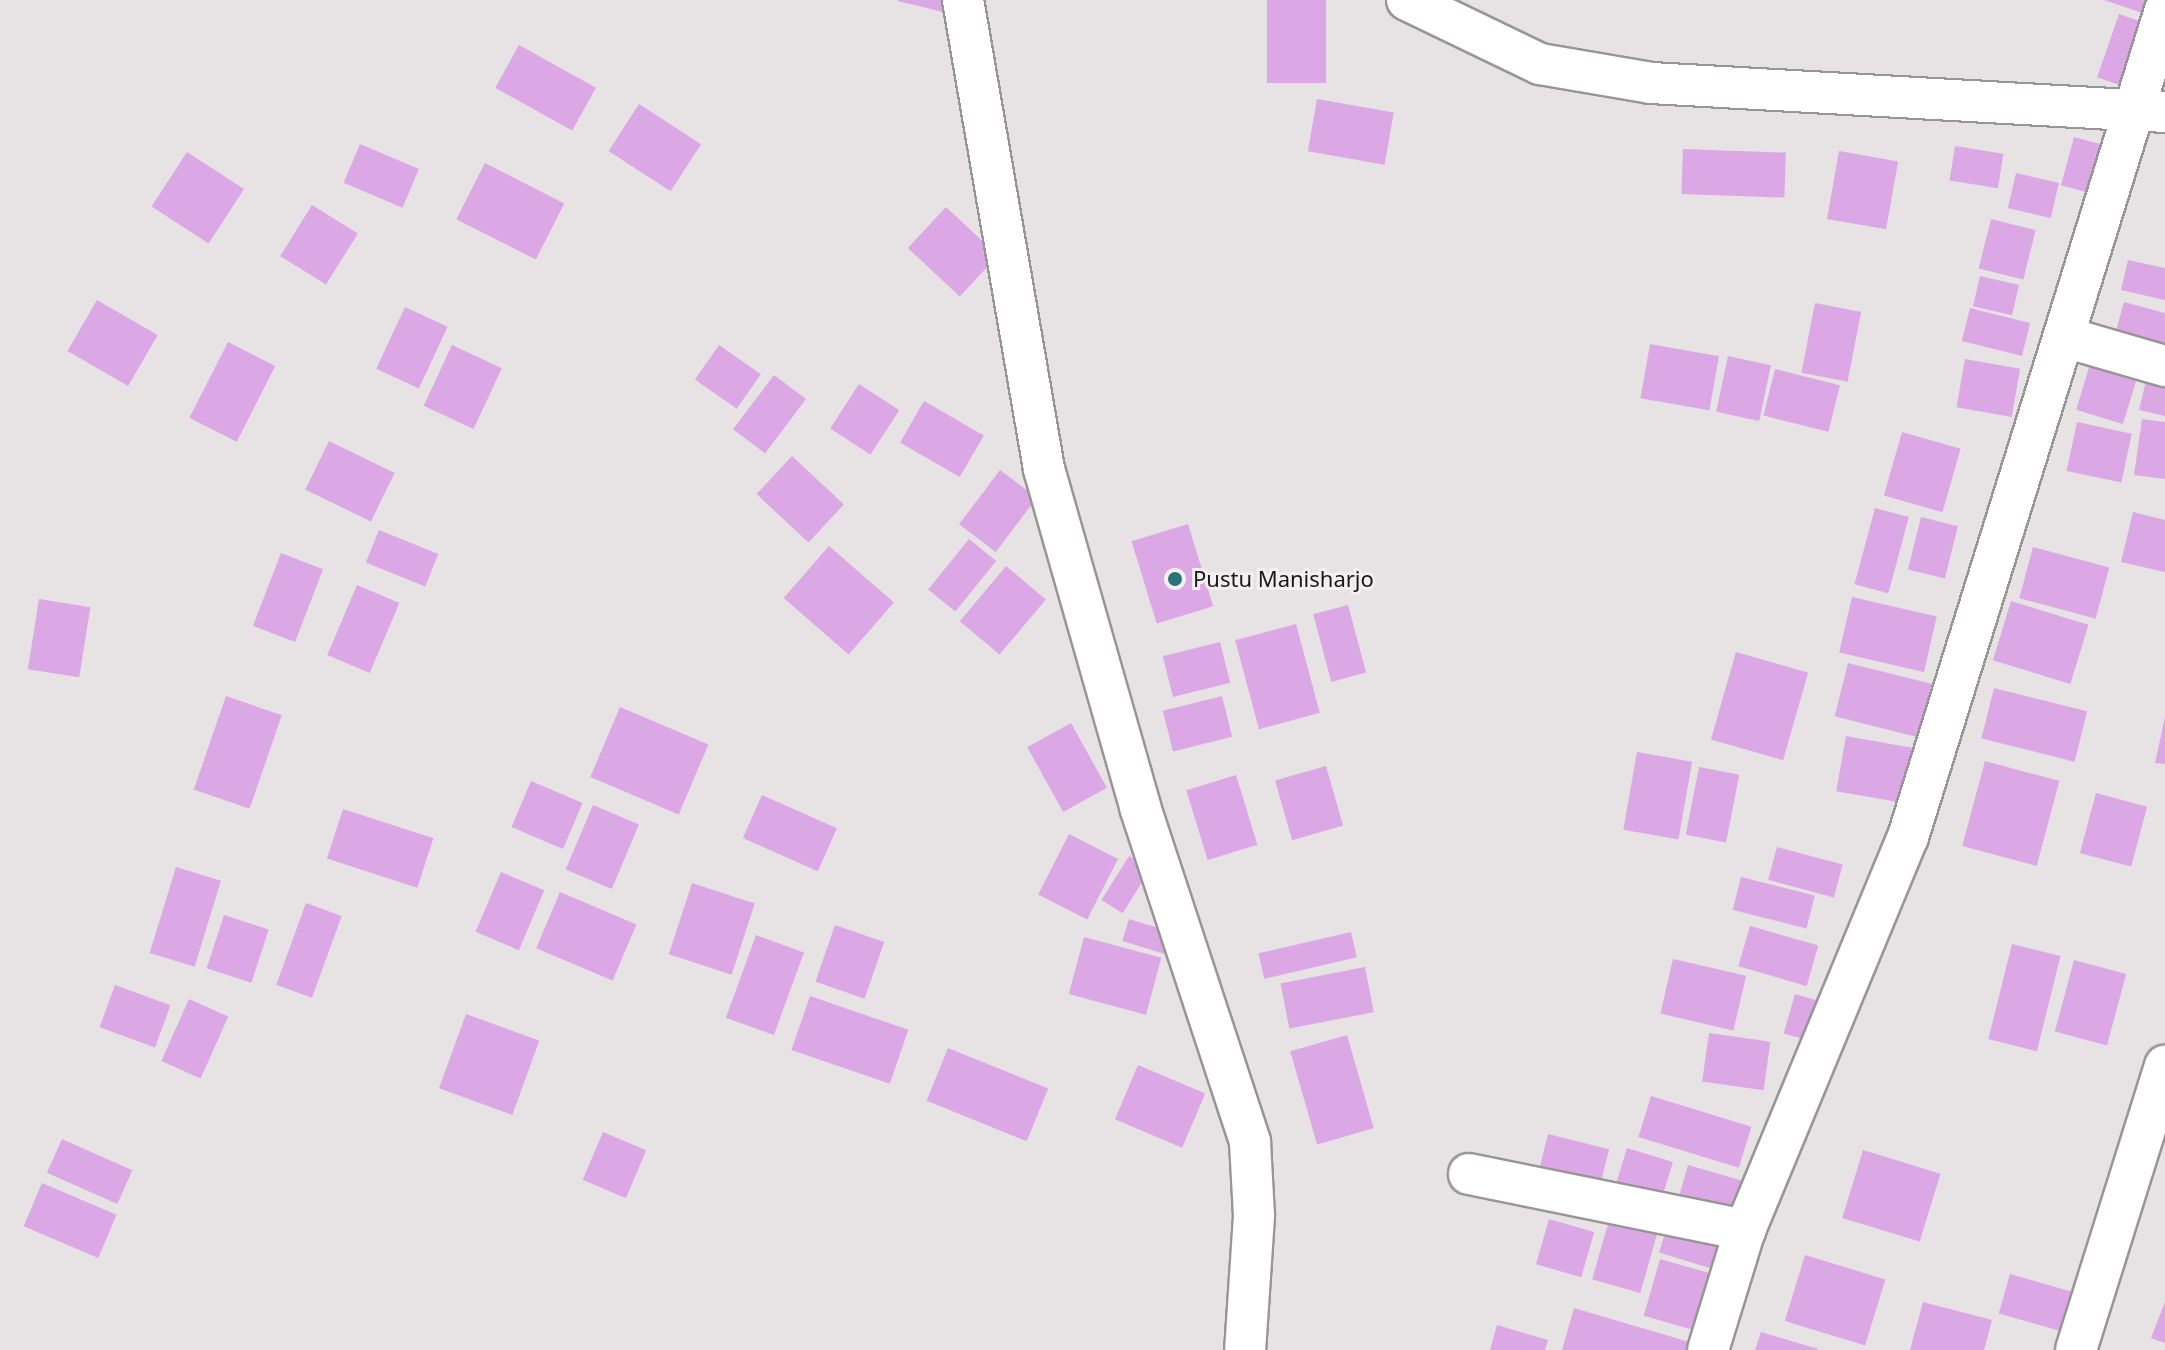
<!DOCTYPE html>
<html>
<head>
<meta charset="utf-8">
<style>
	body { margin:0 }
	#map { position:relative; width:2165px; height:1350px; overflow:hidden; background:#e7e2e4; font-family:"Noto Sans",sans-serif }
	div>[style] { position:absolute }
	.building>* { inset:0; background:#dba8e5; transform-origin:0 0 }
	.roads { filter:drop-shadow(2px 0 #999597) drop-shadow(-2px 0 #999597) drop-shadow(0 2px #999597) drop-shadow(0 -2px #999597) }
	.minor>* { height:40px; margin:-20px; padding:0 20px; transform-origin:20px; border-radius:20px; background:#fff }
	.dots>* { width:22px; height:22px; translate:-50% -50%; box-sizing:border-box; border:4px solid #f4eff1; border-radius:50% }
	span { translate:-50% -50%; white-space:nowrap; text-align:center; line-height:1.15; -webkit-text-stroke:6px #f4eff1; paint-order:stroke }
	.poi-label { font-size:22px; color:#191818 }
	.left { translate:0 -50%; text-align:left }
</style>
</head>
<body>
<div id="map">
	<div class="building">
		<i style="clip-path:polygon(898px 0,950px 0,951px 14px,898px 1px)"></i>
		<i style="left:1267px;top:0;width:59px;height:83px"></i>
		<i style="clip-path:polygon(2104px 0,2157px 0,2151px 16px)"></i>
		<i style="left:2119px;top:14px;width:34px;height:67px;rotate:19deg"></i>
		<i style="left:519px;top:45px;width:88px;height:49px;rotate:29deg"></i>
		<i style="left:1317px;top:99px;width:78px;height:53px;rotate:10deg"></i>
		<i style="left:639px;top:104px;width:74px;height:56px;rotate:33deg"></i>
		<i style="left:2074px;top:137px;width:38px;height:50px;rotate:15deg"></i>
		<i style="left:360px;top:144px;width:64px;height:42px;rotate:23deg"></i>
		<i style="left:1955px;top:146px;width:49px;height:35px;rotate:9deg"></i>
		<i style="left:1683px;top:149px;width:103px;height:45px;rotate:2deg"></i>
		<i style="left:1839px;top:151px;width:60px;height:69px;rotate:10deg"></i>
		<i style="left:187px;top:152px;width:68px;height:65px;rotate:33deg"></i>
		<i style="left:485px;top:163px;width:89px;height:63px;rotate:27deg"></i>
		<i style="left:2016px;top:173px;width:44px;height:36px;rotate:13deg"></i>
		<i style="left:312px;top:205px;width:54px;height:60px;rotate:32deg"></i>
		<i style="left:946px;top:207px;width:71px;height:56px;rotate:43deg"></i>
		<i style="left:1991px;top:219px;width:46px;height:51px;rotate:14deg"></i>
		<i style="clip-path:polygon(2128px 260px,2165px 268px,2165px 300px,2121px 290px)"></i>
		<i style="left:1980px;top:276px;width:40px;height:31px;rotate:13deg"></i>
		<i style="left:97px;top:300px;width:70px;height:59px;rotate:30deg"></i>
		<i style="clip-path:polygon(2124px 302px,2165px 313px,2165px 352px,2114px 338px)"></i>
		<i style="left:1815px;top:303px;width:47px;height:71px;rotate:11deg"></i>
		<i style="left:405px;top:307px;width:47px;height:68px;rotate:25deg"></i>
		<i style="left:1970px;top:308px;width:62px;height:34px;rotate:14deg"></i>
		<i style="left:228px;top:342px;width:53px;height:85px;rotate:27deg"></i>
		<i style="left:1650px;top:344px;width:70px;height:55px;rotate:10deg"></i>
		<i style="left:452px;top:345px;width:55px;height:67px;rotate:25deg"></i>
		<i style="left:719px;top:345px;width:51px;height:42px;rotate:35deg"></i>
		<i style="left:1728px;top:356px;width:44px;height:57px;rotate:12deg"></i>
		<i style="left:1965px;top:359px;width:56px;height:49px;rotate:10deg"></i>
		<i style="left:2091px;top:361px;width:49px;height:51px;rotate:17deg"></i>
		<i style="left:1775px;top:369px;width:67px;height:48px;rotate:14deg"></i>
		<i style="clip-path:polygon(2148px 372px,2165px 376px,2165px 416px,2139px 410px)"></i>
		<i style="left:774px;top:375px;width:40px;height:68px;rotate:37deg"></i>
		<i style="left:859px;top:384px;width:48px;height:53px;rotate:33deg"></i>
		<i style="left:924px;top:401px;width:69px;height:48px;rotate:30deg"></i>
		<i style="clip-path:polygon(2142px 419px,2165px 422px,2165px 479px,2134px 475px)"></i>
		<i style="left:2077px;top:422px;width:56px;height:50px;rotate:12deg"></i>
		<i style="left:1902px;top:432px;width:61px;height:66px;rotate:16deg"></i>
		<i style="left:329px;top:441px;width:73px;height:54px;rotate:26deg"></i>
		<i style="left:792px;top:456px;width:71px;height:52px;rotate:43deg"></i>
		<i style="left:1000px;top:470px;width:46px;height:68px;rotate:37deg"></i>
		<i style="left:1875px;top:508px;width:35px;height:79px;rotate:15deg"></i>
		<i style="clip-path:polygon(2133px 512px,2165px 520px,2165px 572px,2121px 562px)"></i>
		<i style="left:1921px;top:517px;width:38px;height:54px;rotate:14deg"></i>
		<i style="left:1188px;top:524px;width:86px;height:59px;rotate:73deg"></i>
		<i style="left:379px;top:530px;width:64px;height:35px;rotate:22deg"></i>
		<i style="left:969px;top:539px;width:35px;height:65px;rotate:39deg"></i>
		<i style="left:829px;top:546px;width:86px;height:69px;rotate:41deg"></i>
		<i style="left:2033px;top:547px;width:79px;height:53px;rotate:15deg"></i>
		<i style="left:281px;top:553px;width:45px;height:78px;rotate:21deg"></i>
		<i style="left:1006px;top:566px;width:52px;height:72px;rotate:40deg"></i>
		<i style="left:357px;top:585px;width:46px;height:76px;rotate:23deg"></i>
		<i style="left:1852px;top:597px;width:87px;height:57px;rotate:13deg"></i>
		<i style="left:39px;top:599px;width:52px;height:71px;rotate:9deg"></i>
		<i style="left:2011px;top:601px;width:81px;height:62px;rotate:17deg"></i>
		<i style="left:1348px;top:605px;width:70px;height:36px;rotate:75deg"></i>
		<i style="left:1296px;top:624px;width:92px;height:63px;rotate:75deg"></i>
		<i style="left:1220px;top:642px;width:42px;height:59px;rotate:76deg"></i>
		<i style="left:1736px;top:652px;width:75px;height:91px;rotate:16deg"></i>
		<i style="left:1848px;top:663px;width:86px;height:55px;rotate:14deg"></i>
		<i style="left:1994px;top:688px;width:96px;height:52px;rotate:14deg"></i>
		<i style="left:226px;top:696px;width:59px;height:99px;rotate:19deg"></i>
		<i style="left:1222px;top:696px;width:42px;height:61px;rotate:76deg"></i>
		<i style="left:620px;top:707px;width:96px;height:76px;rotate:23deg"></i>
		<i style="clip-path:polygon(2165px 717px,2165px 764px,2155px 763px)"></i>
		<i style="left:1071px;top:723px;width:74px;height:50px;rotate:61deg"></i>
		<i style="left:1846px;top:736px;width:67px;height:56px;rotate:10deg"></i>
		<i style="left:1637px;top:752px;width:56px;height:79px;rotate:10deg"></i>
		<i style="left:1985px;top:761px;width:77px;height:88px;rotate:15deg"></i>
		<i style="left:1326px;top:766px;width:62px;height:53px;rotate:74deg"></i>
		<i style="left:1699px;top:767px;width:41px;height:69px;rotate:11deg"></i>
		<i style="left:1236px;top:775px;width:73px;height:52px;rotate:73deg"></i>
		<i style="left:531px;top:781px;width:56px;height:50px;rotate:23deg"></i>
		<i style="left:2096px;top:793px;width:53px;height:62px;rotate:15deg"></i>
		<i style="left:762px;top:795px;width:82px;height:47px;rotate:24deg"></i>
		<i style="left:593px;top:805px;width:50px;height:70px;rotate:23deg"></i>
		<i style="left:343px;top:809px;width:95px;height:52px;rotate:18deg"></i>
		<i style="left:1069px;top:834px;width:55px;height:68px;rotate:27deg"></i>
		<i style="left:1777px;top:847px;width:68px;height:34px;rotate:15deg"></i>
		<i style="left:1129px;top:856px;width:25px;height:52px;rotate:32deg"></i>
		<i style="left:176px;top:867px;width:47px;height:90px;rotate:17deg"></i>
		<i style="left:501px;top:872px;width:47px;height:65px;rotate:23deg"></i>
		<i style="left:1741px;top:877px;width:76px;height:34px;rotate:14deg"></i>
		<i style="left:692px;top:883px;width:66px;height:75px;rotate:18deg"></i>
		<i style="left:560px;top:892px;width:83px;height:61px;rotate:23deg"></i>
		<i style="left:306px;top:903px;width:38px;height:87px;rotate:20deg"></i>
		<i style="left:224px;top:915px;width:47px;height:56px;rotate:18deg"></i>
		<i style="left:1129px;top:919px;width:47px;height:23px;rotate:17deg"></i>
		<i style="left:835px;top:925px;width:52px;height:60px;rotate:19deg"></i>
		<i style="left:1750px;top:926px;width:71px;height:42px;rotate:16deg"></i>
		<i style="left:1351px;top:932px;width:26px;height:95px;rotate:77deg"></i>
		<i style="left:756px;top:935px;width:51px;height:88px;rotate:20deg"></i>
		<i style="left:1084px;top:937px;width:80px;height:59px;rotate:15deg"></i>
		<i style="left:2012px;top:944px;width:50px;height:98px;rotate:14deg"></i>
		<i style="left:1673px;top:959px;width:75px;height:56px;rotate:13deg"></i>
		<i style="left:2074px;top:960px;width:54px;height:74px;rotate:15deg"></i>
		<i style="left:1365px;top:967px;width:46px;height:86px;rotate:79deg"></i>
		<i style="left:115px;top:985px;width:59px;height:45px;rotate:20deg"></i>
		<i style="left:1795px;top:994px;width:36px;height:41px;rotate:16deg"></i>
		<i style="left:810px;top:996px;width:104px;height:57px;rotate:19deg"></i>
		<i style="left:189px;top:999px;width:43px;height:68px;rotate:24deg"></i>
		<i style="left:466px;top:1014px;width:78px;height:79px;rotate:20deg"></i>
		<i style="left:1709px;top:1033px;width:62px;height:49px;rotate:8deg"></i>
		<i style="left:1347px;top:1035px;width:97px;height:59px;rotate:74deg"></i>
		<i style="left:948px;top:1048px;width:108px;height:57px;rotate:22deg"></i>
		<i style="left:1138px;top:1065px;width:73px;height:59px;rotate:23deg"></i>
		<i style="left:1651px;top:1096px;width:105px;height:43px;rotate:17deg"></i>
		<i style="left:603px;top:1132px;width:47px;height:52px;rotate:23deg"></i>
		<i style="left:1548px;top:1134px;width:63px;height:49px;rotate:14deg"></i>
		<i style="left:62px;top:1139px;width:77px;height:37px;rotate:24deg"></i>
		<i style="left:1627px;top:1148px;width:48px;height:41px;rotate:17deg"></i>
		<i style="left:1863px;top:1150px;width:81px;height:71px;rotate:17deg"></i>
		<i style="left:1688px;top:1165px;width:64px;height:41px;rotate:16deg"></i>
		<i style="left:42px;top:1183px;width:81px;height:47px;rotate:23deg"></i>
		<i style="left:1612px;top:1210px;width:50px;height:72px;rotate:16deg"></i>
		<i style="left:1549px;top:1219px;width:47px;height:47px;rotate:16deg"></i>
		<i style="left:1669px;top:1220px;width:66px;height:34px;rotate:17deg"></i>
		<i style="left:1805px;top:1255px;width:84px;height:69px;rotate:17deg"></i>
		<i style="left:1660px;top:1259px;width:61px;height:59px;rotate:16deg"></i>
		<i style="left:2010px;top:1274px;width:66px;height:41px;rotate:16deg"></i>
		<i style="clip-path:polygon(1923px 1302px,1992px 1320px,1984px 1350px,1910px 1350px)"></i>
		<i style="clip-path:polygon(2165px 1302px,2165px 1343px,2151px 1338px)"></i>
		<i style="clip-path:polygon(1574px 1308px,1696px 1344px,1694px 1350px,1562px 1350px)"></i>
		<i style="clip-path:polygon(1497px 1325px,1548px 1340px,1545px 1350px,1490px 1350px)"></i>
		<i style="clip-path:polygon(1761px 1332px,1818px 1349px,1818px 1350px,1755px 1350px)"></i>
	</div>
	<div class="roads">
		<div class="minor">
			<i style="left:963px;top:0;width:476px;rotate:80.2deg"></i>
			<i style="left:1044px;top:469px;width:351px;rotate:74.1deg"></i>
			<i style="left:1140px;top:807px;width:353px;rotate:71.8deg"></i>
			<i style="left:1250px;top:1142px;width:74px;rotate:86.9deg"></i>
			<i style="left:1254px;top:1216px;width:134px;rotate:93.8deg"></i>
			<i style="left:1407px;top:0;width:148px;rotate:25.7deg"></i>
			<i style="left:1540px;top:64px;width:113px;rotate:9.7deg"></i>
			<i style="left:1651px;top:83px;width:515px;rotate:3.23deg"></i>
			<i style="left:2065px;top:337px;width:104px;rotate:16.2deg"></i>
			<i style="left:1469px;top:1174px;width:282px;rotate:11.5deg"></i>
			<i style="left:1708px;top:1350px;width:126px;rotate:-72.9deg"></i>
			<i style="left:1745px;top:1230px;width:425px;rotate:-67.5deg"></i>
			<i style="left:1908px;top:837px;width:866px;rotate:-72.74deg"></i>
			<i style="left:2076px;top:1350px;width:298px;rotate:-72.6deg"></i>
		</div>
	</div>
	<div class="dots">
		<i style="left:1175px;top:579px;background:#2a737c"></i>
	</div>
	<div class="poi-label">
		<span class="left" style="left:1193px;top:579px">Pustu Manisharjo</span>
	</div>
</div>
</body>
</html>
